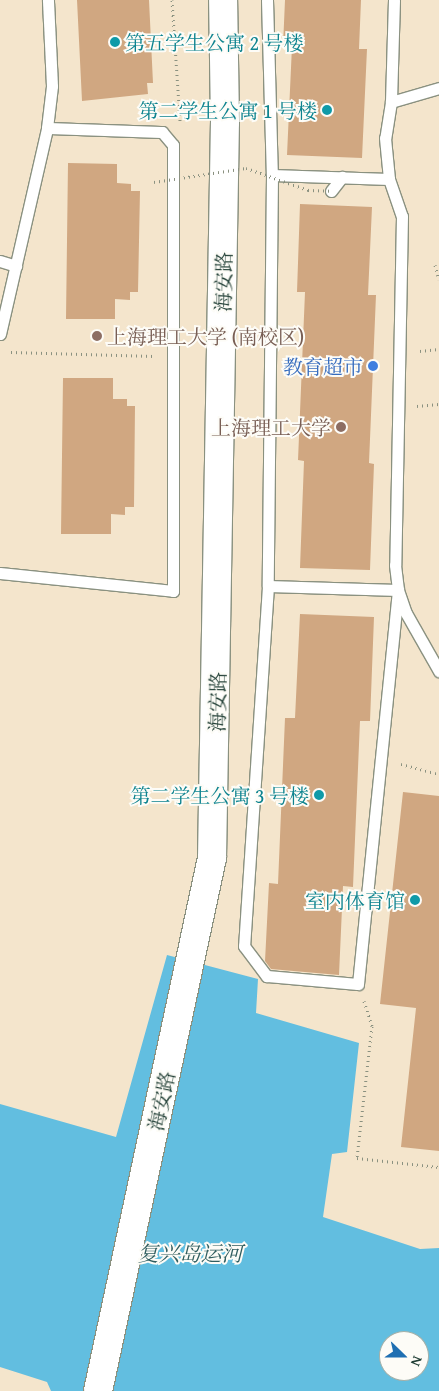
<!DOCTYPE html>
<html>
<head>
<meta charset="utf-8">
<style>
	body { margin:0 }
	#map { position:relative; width:439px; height:1391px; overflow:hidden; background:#f4e5cc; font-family:"Gentium Book Plus","Noto Serif SC",serif }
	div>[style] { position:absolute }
	.water>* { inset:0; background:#62bee0 }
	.building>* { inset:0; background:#d0a781 }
	.path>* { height:3px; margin-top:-1.5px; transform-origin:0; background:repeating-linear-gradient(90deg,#8a9180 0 1px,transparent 0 5px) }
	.roads { filter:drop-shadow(1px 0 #8a9180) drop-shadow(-1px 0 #8a9180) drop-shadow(0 1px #8a9180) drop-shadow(0 -1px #8a9180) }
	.service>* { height:11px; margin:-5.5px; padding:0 5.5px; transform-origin:5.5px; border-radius:5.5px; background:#fff }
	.tertiary>* { height:28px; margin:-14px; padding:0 14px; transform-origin:14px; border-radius:14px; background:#fff }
	.path-bridge>* { height:3px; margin-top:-1.5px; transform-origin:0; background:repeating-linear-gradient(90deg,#8a9180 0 1px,transparent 0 5px) }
	.dots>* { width:14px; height:14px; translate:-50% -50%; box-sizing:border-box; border:2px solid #fdfcf7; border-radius:50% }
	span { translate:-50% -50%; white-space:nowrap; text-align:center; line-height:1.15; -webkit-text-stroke:4px #fdfcf7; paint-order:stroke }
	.culture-label { font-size:20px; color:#0d838f }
	.left { translate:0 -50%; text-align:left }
	.right { translate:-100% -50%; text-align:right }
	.street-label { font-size:20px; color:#1f3d34 }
	.education-label { font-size:20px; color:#785e54 }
	.shop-label { font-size:20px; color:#366cbe }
	.water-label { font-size:21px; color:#305d5f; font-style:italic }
	.north { position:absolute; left:379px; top:1331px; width:50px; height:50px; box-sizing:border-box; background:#fdfcf7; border:1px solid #a4b0a9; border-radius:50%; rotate:112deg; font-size:14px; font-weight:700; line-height:20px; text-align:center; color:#1f3d34 }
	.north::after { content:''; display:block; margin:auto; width:18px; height:22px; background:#1f6fb2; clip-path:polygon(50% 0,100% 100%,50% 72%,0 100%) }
</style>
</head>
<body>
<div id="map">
	<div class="water">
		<i style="clip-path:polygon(evenodd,167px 955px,258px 979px,256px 1013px,359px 1043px,347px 1152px,332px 1154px,323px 1217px,420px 1249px,439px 1248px,439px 1391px,51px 1391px,47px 1382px,0 1367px,0 1104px,116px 1137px,167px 955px,389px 1341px,419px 1341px,419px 1371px,389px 1371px,389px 1341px)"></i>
	</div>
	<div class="building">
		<i style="clip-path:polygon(77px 0,149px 0,153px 83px,147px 83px,148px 94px,82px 101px)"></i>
		<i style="clip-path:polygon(285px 0,361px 0,359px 49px,367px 49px,362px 158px,287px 155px,292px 46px,283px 46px)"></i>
		<i style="clip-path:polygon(68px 163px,117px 164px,117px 183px,131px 184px,131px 191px,140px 191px,138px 292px,130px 292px,130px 300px,115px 299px,115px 319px,66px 319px)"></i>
		<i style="clip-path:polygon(300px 204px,372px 207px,368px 295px,376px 295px,369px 463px,374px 464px,370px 570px,300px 568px,304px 461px,298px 460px,305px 292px,297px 292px)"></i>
		<i style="clip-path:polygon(63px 378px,113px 378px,113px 399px,127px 399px,127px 406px,135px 406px,134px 507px,125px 507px,125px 515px,111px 514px,111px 534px,61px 534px)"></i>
		<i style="clip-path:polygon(300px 614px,374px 617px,370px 721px,360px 721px,353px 887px,343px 886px,339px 975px,271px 969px,265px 961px,269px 883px,278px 884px,285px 718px,295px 718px)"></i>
		<i style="clip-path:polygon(403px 792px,439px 796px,439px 1151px,401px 1147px,416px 1008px,380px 1004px)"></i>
	</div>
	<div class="path">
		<i style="left:172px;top:0;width:122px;rotate:86.2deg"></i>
		<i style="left:435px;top:265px;width:15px;rotate:74deg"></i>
		<i style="left:420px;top:351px;width:19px;rotate:-6deg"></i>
		<i style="left:11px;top:352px;width:143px;rotate:1.6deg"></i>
		<i style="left:417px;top:406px;width:22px;rotate:-5deg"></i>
		<i style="left:401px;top:764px;width:39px;rotate:15deg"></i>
		<i style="left:364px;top:1001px;width:26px;rotate:72deg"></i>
		<i style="left:372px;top:1026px;width:133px;rotate:96.5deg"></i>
		<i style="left:357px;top:1158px;width:82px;rotate:6.3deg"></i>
	</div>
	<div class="roads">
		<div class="service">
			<i style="left:267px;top:0;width:175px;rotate:88.4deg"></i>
			<i style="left:272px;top:175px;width:411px;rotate:90.6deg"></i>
			<i style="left:268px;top:586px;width:361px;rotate:93.8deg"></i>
			<i style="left:244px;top:946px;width:38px;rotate:53deg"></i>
			<i style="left:267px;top:976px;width:91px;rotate:5deg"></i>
			<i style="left:358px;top:984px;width:396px;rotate:-84.2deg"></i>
			<i style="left:398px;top:590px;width:130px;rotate:-178.2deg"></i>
			<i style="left:394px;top:0;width:102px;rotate:91.7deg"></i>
			<i style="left:391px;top:102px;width:36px;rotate:99deg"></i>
			<i style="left:385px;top:138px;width:41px;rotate:84.4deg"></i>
			<i style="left:389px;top:179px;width:39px;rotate:71deg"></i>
			<i style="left:402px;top:216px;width:349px;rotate:91.1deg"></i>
			<i style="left:395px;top:565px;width:25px;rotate:83deg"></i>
			<i style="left:398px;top:590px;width:24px;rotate:71deg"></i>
			<i style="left:406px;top:613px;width:67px;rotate:60.4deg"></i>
			<i style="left:391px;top:102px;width:50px;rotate:-16.3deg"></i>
			<i style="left:272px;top:175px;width:117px;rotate:2deg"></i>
			<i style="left:331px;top:191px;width:18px;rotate:-52deg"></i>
			<i style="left:0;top:261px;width:17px;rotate:17deg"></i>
			<i style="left:0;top:334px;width:211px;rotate:-77.1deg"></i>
			<i style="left:47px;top:128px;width:42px;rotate:-83.2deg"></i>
			<i style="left:52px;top:86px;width:86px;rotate:-92.7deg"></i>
			<i style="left:0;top:573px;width:174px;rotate:5.9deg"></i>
			<i style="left:173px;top:591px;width:446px;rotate:-90deg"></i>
			<i style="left:173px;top:145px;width:17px;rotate:-130deg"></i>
			<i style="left:162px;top:132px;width:115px;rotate:-178deg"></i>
		</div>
		<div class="tertiary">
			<i style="left:98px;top:1391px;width:545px;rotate:-77.93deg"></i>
			<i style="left:212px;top:858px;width:736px;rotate:-88.99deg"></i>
			<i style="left:225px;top:122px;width:122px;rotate:-90.9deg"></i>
		</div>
	</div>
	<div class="path-bridge">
		<i style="left:154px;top:182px;width:93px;rotate:-8.7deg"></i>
		<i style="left:246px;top:168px;width:66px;rotate:19.5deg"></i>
		<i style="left:308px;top:190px;width:23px;rotate:2deg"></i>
	</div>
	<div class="dots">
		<i style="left:115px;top:42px;background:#0f9aa8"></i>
		<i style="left:327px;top:110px;background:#0f9aa8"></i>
		<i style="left:97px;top:336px;background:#8d6e63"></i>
		<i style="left:373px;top:366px;background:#3f7fe0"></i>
		<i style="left:341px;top:427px;background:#8d6e63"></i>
		<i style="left:319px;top:795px;background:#0f9aa8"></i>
		<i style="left:415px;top:900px;background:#0f9aa8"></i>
	</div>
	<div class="culture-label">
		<span class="left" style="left:125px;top:42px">第五学生公寓 2 号楼</span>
		<span class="right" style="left:317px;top:110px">第二学生公寓 1 号楼</span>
		<span class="right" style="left:309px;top:795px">第二学生公寓 3 号楼</span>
		<span class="right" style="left:405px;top:900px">室内体育馆</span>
	</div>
	<div class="street-label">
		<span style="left:223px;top:282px;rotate:-89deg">海安路</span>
		<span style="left:217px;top:702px;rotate:-89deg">海安路</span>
		<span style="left:161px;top:1101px;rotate:-78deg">海安路</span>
	</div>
	<div class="education-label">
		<span class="left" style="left:107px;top:336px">上海理工大学 (南校区)</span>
		<span class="right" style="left:331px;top:427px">上海理工大学</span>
	</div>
	<div class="shop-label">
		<span class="right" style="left:363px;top:366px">教育超市</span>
	</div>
	<div class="water-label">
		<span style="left:190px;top:1254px">复兴岛运河</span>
	</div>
	<div class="north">N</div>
</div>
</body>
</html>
